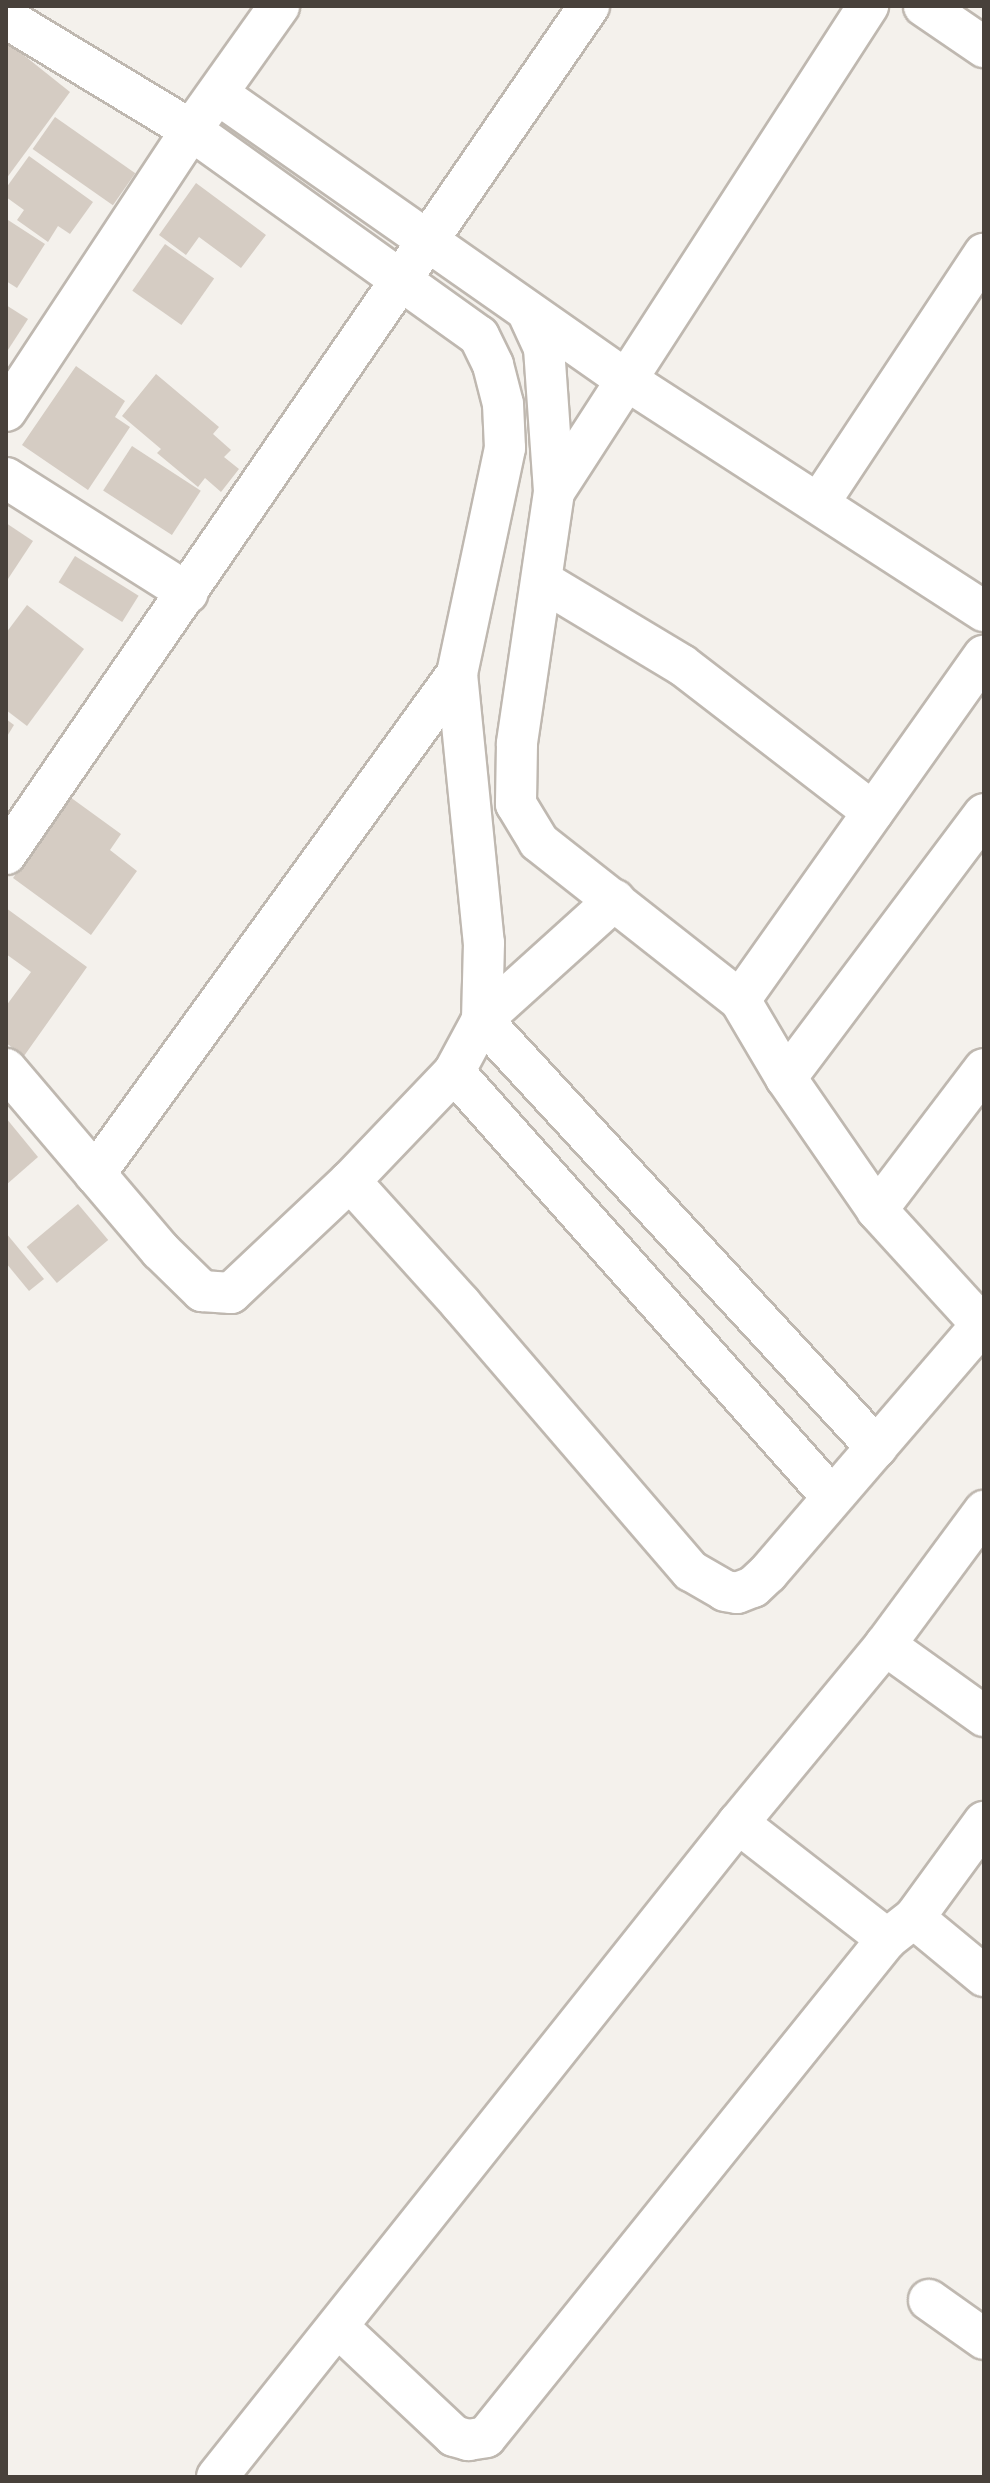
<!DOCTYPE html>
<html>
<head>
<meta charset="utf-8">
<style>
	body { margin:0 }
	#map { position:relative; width:990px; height:2483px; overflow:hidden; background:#f4f1ec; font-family:"Roboto Condensed",sans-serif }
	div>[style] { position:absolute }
	.building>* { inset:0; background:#d5ccc3; transform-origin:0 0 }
	.roads { filter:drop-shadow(2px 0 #bfb8b0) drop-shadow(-2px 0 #bfb8b0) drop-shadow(0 2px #bfb8b0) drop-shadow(0 -2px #bfb8b0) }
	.minor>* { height:40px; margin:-20px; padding:0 20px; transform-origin:20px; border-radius:20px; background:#fff }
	span { translate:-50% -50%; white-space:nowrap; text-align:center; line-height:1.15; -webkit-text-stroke:8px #fff; paint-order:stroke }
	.frame { position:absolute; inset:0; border:8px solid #48413b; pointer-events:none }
</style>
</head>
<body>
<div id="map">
	<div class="building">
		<i style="clip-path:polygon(6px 41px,70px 92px,6px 179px)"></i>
		<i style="left:55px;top:117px;width:98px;height:39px;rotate:35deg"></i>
		<i style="clip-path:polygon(29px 156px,93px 202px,70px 234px,58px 226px,48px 242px,17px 220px,24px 210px,6px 197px,6px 188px)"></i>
		<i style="clip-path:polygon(196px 183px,266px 235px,241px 268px,199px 237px,186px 255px,159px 235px)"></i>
		<i style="clip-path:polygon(8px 220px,45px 244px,17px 288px,6px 281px)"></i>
		<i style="left:165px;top:244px;width:60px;height:57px;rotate:35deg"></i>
		<i style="clip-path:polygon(6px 305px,28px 319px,6px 353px)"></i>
		<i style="clip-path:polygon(76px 366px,125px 401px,115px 417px,130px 427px,88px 490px,22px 445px)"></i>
		<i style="clip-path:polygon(156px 374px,219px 427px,213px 434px,231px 450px,224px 457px,239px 469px,221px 492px,205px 478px,198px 487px,157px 453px,161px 449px,122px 416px)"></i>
		<i style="left:132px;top:446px;width:82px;height:53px;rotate:33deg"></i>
		<i style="clip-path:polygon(6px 523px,33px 541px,6px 582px)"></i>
		<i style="left:75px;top:556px;width:75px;height:31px;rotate:32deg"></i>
		<i style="clip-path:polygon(27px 605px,84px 649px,27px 726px,6px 710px,6px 633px)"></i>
		<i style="clip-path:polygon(6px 719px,14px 725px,6px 738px)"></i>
		<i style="clip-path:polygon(70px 797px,121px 834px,110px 850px,137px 871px,91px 935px,13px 878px)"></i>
		<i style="clip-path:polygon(6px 908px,87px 967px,24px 1056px,6px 1043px,6px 1006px,31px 972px,6px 954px)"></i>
		<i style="clip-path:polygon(6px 1118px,38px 1157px,6px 1185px)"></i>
		<i style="left:78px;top:1204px;width:47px;height:67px;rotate:50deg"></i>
		<i style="clip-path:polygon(6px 1233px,44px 1279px,29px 1291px,6px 1263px)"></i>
	</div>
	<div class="roads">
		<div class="minor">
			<i style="left:924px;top:6px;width:73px;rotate:34.3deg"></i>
			<i style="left:6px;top:18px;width:216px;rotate:31.2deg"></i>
			<i style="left:191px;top:130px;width:354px;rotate:35.6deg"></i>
			<i style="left:479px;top:336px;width:32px;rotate:64deg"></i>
			<i style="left:493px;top:365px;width:40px;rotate:75.6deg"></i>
			<i style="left:503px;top:404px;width:44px;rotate:87.4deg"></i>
			<i style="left:505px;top:448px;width:231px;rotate:102deg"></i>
			<i style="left:457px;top:674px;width:270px;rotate:84.3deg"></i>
			<i style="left:484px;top:943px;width:77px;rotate:91.5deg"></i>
			<i style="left:482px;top:1020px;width:582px;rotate:47.3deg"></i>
			<i style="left:218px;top:94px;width:497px;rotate:35deg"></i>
			<i style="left:625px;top:379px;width:427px;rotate:32.9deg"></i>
			<i style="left:527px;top:311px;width:41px;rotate:65.3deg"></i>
			<i style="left:544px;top:348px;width:144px;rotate:86deg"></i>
			<i style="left:554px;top:492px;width:255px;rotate:98.4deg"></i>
			<i style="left:517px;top:744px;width:60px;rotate:91deg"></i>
			<i style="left:516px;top:804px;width:44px;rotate:58.8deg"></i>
			<i style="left:539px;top:842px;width:256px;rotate:38.2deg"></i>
			<i style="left:740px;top:1000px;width:91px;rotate:59.5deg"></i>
			<i style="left:786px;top:1078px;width:160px;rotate:55.4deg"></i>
			<i style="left:877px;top:1210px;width:156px;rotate:47.6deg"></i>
			<i style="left:6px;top:411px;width:336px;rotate:-56.6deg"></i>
			<i style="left:191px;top:130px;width:152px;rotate:-54.6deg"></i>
			<i style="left:6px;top:478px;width:215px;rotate:32.3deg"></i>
			<i style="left:554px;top:492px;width:579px;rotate:-57.13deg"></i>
			<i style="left:819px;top:503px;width:299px;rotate:-56.5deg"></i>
			<i style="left:542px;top:581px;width:163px;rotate:31deg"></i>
			<i style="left:682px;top:665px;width:241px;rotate:37.6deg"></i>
			<i style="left:6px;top:854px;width:1029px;rotate:-55.49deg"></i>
			<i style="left:740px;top:1000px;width:422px;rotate:-54.7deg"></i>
			<i style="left:6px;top:1069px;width:238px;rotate:49.6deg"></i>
			<i style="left:160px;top:1250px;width:59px;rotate:44.3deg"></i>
			<i style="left:202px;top:1291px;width:29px;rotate:4deg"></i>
			<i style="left:231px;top:1293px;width:163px;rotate:-43.3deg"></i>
			<i style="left:350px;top:1181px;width:151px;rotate:-46.3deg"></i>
			<i style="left:454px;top:1072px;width:59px;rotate:-61.7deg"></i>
			<i style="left:482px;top:1020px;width:179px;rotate:-42.1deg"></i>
			<i style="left:454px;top:1072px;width:567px;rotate:48.36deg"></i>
			<i style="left:786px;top:1078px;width:330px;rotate:-53.1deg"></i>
			<i style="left:95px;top:1174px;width:617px;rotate:-54.1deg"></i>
			<i style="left:350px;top:1181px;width:166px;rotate:47.9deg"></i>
			<i style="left:461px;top:1304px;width:352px;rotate:49.3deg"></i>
			<i style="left:691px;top:1571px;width:39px;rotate:30deg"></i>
			<i style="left:725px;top:1591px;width:12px;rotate:9deg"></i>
			<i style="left:737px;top:1593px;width:17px;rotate:-21deg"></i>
			<i style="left:753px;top:1587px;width:21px;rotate:-43deg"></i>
			<i style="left:768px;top:1573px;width:331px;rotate:-49.3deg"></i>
			<i style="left:877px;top:1210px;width:177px;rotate:-52.8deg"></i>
			<i style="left:885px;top:1645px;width:122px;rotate:35.6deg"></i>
			<i style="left:738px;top:1823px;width:189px;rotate:37.9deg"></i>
			<i style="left:914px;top:1918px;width:91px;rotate:39.6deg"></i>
			<i style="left:929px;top:2300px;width:67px;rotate:35.3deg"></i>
			<i style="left:338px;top:2327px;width:159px;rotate:43.2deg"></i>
			<i style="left:454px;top:2436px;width:15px;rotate:16deg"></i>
			<i style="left:468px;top:2440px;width:18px;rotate:-9deg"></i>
			<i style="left:486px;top:2437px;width:639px;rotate:-51.16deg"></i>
			<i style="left:887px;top:1939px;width:34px;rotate:-38deg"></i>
			<i style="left:914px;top:1918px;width:119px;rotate:-53.9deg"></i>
			<i style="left:217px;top:2477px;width:836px;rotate:-51.46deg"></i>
			<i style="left:738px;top:1823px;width:231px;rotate:-50.4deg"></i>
			<i style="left:885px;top:1645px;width:167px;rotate:-53.5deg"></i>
		</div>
	</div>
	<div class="frame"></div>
</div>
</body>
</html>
